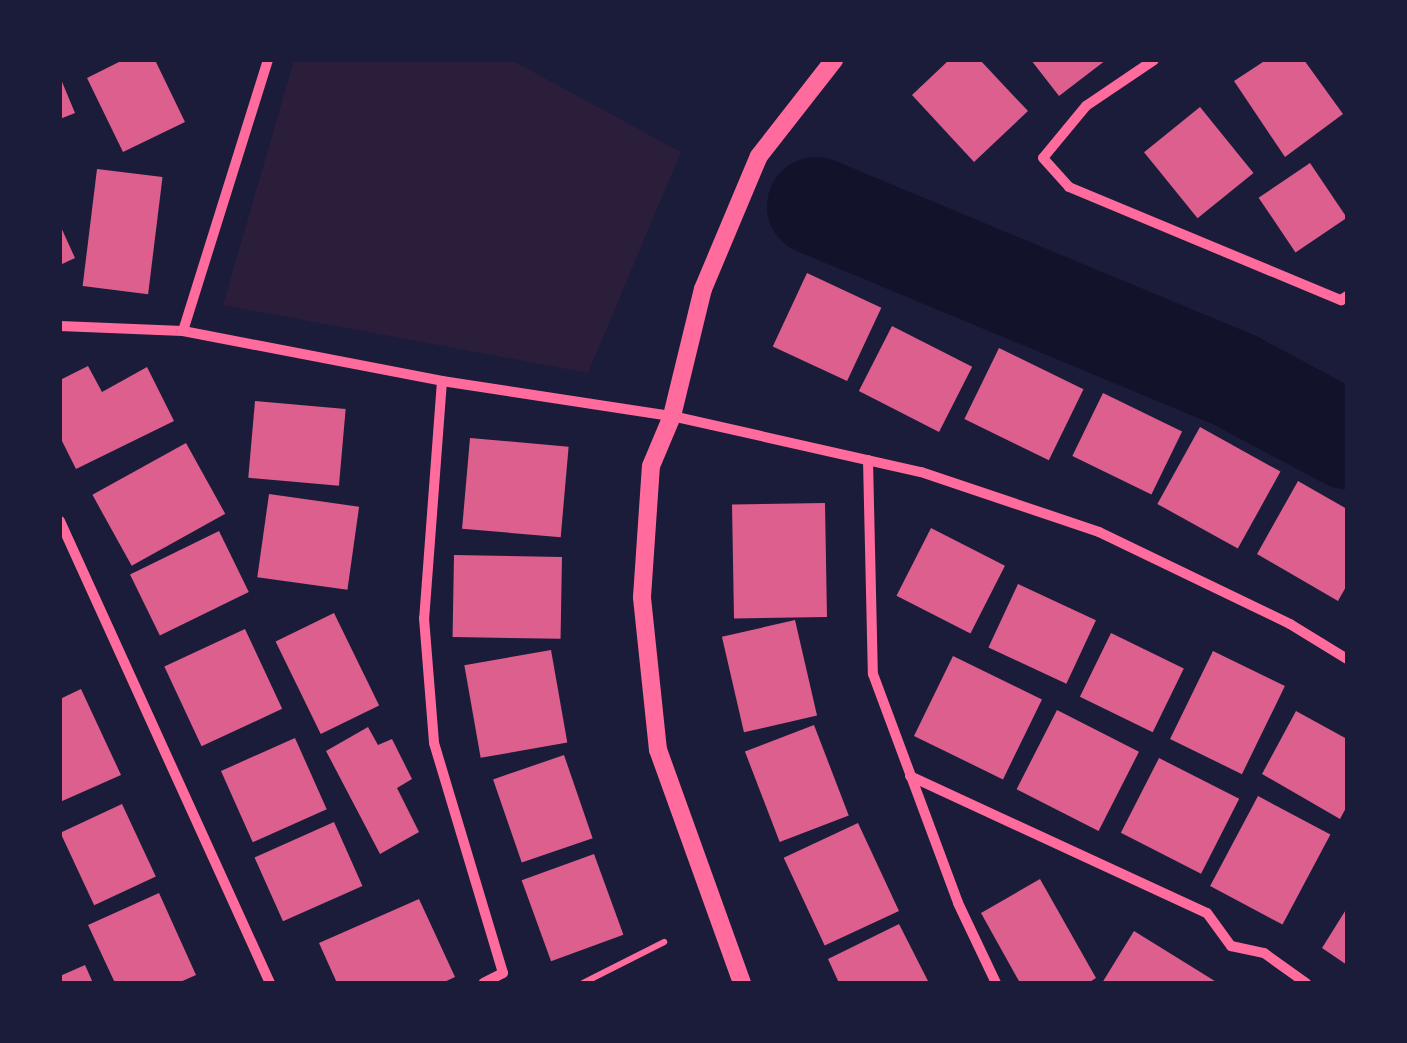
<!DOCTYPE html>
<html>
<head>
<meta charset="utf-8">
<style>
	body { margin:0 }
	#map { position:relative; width:1407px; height:1043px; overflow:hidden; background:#1b1b3a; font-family:"Roboto Condensed",sans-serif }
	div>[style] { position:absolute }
	.green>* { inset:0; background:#2a1e3b }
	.river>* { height:98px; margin:-49px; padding:0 49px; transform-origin:49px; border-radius:49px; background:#12122b }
	.building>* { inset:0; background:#dd5f8e; transform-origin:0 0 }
	.path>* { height:6px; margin:-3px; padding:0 3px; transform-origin:3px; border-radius:3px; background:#ff6b9d }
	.minor>* { height:10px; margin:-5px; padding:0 5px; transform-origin:5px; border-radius:5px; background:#ff6b9d }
	.tertiary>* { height:18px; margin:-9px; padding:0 9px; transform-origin:9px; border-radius:9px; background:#ff6b9d }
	span { translate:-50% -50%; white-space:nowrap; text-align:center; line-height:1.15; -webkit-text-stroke:8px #1b1b3a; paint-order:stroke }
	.frame { position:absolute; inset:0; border:62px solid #1b1b3a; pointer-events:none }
</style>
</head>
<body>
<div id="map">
	<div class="green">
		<i style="clip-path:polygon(294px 60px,511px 60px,681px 152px,588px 373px,223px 305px)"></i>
	</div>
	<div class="river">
		<i style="left:816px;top:206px;width:455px;rotate:22.6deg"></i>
		<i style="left:1236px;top:381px;width:126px;rotate:28deg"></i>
	</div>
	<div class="building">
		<i style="clip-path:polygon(123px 60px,155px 60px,185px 122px,123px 152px,87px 78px)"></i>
		<i style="clip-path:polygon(949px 60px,980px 60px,1028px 111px,974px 162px,912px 95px)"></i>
		<i style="clip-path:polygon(1031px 60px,1106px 60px,1059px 96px)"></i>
		<i style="clip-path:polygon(1266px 60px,1304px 60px,1343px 114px,1285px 157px,1234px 81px)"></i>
		<i style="clip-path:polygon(60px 77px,75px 113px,60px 119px)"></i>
		<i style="left:1200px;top:107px;width:85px;height:72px;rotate:51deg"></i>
		<i style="left:1310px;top:163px;width:66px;height:62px;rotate:56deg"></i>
		<i style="left:97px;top:169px;width:66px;height:118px;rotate:7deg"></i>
		<i style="clip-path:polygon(60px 225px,75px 258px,60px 265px)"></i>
		<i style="left:807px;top:273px;width:82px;height:81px;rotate:25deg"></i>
		<i style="left:892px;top:326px;width:90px;height:73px;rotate:27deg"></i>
		<i style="left:999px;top:348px;width:94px;height:79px;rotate:26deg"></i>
		<i style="clip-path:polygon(88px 366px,102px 392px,147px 367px,174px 421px,76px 469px,60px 437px,60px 380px)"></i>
		<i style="left:1103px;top:393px;width:88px;height:70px;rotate:26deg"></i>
		<i style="left:255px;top:401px;width:91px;height:77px;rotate:5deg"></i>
		<i style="left:1200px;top:427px;width:92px;height:88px;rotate:29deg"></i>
		<i style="left:470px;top:438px;width:99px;height:91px;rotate:5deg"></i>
		<i style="left:186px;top:443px;width:81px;height:107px;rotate:61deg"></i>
		<i style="clip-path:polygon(1298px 481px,1347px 509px,1347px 585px,1338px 601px,1257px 554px)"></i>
		<i style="left:269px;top:494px;width:91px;height:84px;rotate:8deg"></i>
		<i style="left:825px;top:503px;width:114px;height:93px;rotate:89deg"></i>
		<i style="left:931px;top:528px;width:83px;height:76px;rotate:27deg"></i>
		<i style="left:219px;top:531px;width:68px;height:99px;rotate:64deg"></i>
		<i style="left:454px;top:555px;width:108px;height:82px;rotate:1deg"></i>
		<i style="left:1018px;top:584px;width:86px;height:70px;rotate:25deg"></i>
		<i style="left:334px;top:613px;width:103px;height:65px;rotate:64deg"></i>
		<i style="left:795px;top:620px;width:98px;height:75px;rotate:77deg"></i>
		<i style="left:245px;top:629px;width:88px;height:89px;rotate:65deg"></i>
		<i style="left:1111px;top:633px;width:81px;height:71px;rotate:26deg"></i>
		<i style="left:551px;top:650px;width:94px;height:88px;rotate:80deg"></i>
		<i style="left:1213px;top:651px;width:80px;height:98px;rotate:26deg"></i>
		<i style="left:953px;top:656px;width:99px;height:89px;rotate:26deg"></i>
		<i style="clip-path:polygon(81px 689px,121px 775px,60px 802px,60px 699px)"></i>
		<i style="left:1057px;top:710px;width:92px;height:89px;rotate:27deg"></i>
		<i style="clip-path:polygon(1296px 711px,1347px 739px,1347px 806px,1340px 819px,1262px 774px)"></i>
		<i style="left:814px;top:725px;width:97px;height:74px;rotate:69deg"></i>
		<i style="clip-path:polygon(368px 727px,378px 745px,392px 739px,412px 779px,397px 788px,419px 832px,380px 854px,326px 751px)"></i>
		<i style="left:295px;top:738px;width:78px;height:81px;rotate:66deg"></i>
		<i style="left:564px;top:755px;width:88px;height:75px;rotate:71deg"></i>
		<i style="left:1159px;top:758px;width:90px;height:84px;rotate:27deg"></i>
		<i style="left:1258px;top:796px;width:82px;height:102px;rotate:28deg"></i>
		<i style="left:122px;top:804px;width:80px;height:68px;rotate:65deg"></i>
		<i style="left:334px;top:822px;width:70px;height:87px;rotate:66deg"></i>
		<i style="left:858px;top:823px;width:97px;height:82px;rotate:65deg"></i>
		<i style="left:594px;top:854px;width:86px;height:77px;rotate:70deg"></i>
		<i style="clip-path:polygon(1040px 879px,1096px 978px,1088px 983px,1020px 983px,981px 913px)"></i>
		<i style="clip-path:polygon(159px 893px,196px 975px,178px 983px,115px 983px,88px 925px)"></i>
		<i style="clip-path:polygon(419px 899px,455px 977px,442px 983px,337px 983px,319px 943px)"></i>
		<i style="clip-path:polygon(1347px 908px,1347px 965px,1322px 948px)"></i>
		<i style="clip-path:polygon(899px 924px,929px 983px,839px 983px,828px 959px)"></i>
		<i style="clip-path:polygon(1134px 931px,1218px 983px,1102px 983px)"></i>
		<i style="clip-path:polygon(85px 965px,93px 983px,60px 983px,60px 976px)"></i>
	</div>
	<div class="path">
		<i style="left:583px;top:983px;width:91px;rotate:-26.8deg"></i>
	</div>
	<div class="minor">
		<i style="left:1154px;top:60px;width:82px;rotate:145.9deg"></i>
		<i style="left:1086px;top:106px;width:67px;rotate:129.6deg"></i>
		<i style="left:1043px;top:158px;width:39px;rotate:48deg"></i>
		<i style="left:1069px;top:187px;width:295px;rotate:22.6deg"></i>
		<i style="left:1341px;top:300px;width:7px;rotate:-34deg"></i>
		<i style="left:60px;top:326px;width:123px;rotate:2.3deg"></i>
		<i style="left:183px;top:331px;width:264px;rotate:10.9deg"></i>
		<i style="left:442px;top:381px;width:233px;rotate:8.7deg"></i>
		<i style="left:672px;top:416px;width:255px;rotate:12.7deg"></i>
		<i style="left:921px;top:472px;width:188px;rotate:18.6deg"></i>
		<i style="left:1099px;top:532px;width:212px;rotate:25.7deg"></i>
		<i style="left:1290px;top:624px;width:67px;rotate:31.6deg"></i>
		<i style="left:183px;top:331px;width:284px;rotate:-72.6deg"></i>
		<i style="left:442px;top:381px;width:238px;rotate:94.3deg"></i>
		<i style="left:424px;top:618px;width:125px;rotate:85.4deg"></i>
		<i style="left:434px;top:743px;width:240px;rotate:73.3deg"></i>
		<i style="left:503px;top:973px;width:22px;rotate:153deg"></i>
		<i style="left:868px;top:460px;width:214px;rotate:88.7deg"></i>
		<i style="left:873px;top:674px;width:244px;rotate:69.6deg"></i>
		<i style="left:958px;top:903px;width:89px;rotate:64.6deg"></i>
		<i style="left:60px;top:521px;width:507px;rotate:65.56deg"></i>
		<i style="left:910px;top:776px;width:327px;rotate:24.8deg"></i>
		<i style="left:1207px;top:913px;width:41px;rotate:54deg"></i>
		<i style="left:1231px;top:946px;width:34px;rotate:12deg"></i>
		<i style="left:1264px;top:953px;width:52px;rotate:35.5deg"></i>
	</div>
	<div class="tertiary">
		<i style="left:742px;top:983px;width:248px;rotate:-109.8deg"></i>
		<i style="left:658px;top:750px;width:154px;rotate:-96deg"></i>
		<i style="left:642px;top:597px;width:131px;rotate:-86.1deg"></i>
		<i style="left:651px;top:466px;width:54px;rotate:-67.2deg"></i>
		<i style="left:672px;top:416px;width:131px;rotate:-76.3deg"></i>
		<i style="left:703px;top:289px;width:144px;rotate:-67.2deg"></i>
		<i style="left:759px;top:156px;width:122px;rotate:-52deg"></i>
	</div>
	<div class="frame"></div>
</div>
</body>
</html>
